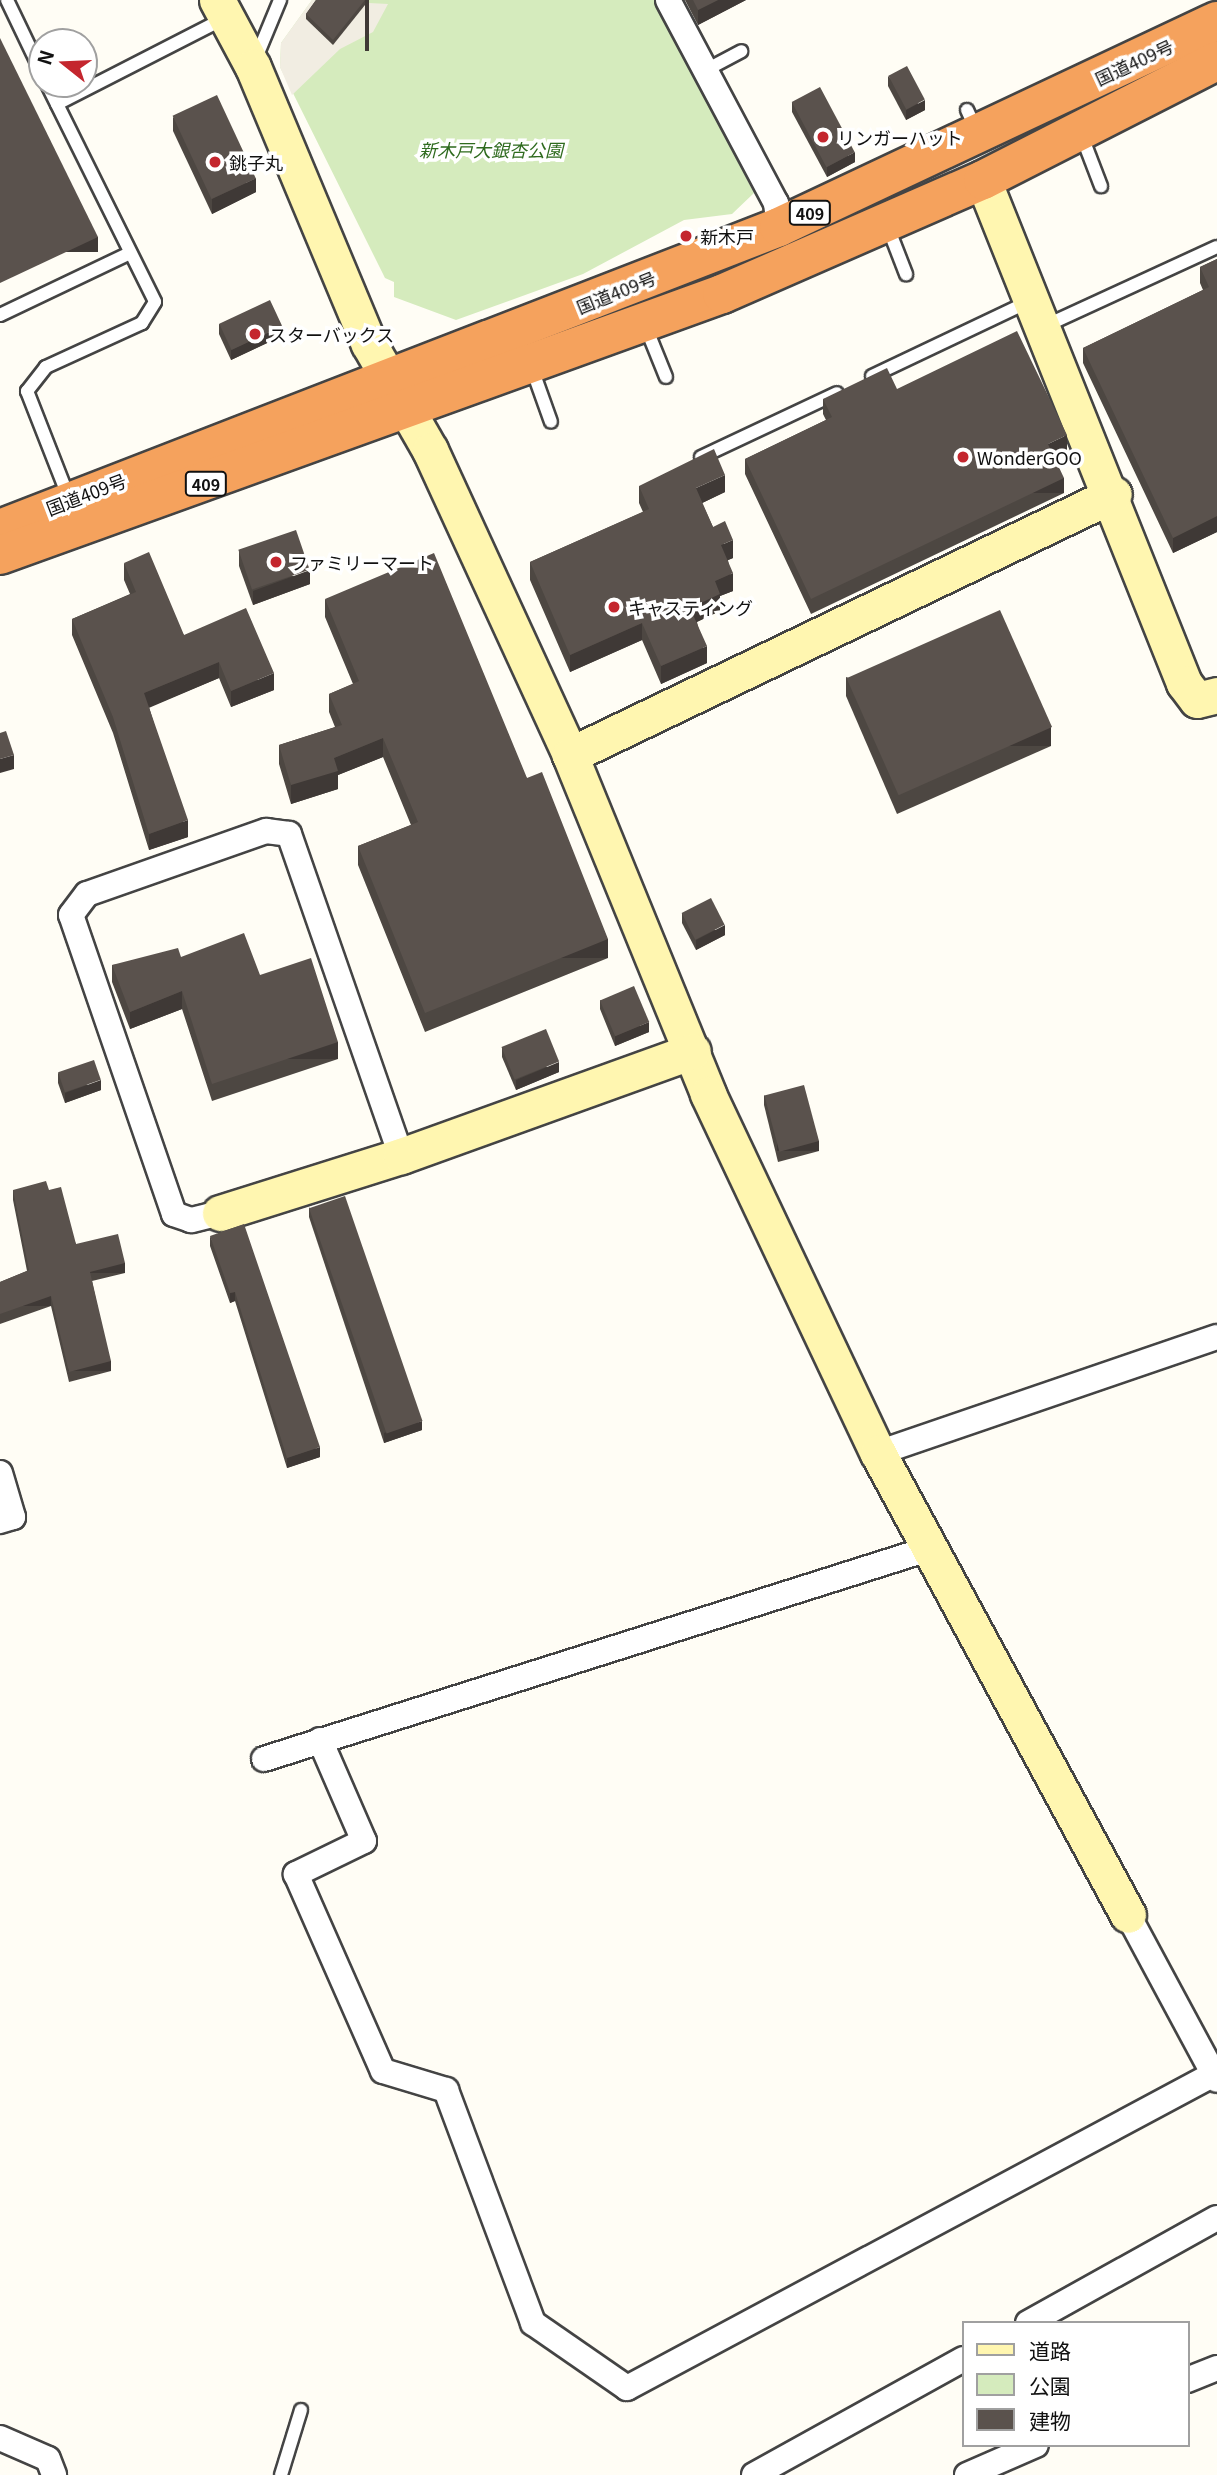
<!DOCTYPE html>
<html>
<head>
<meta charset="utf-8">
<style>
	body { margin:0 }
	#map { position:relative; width:1217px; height:2475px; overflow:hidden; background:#fffdf5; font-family:Georgia,"Noto Sans JP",serif }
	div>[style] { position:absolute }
	.green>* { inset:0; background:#d5ebbd }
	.plaza>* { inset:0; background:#f1ede2 }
	.roads { filter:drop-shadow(2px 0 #444) drop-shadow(-2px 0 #444) drop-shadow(0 2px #444) drop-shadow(0 -2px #444) }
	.lane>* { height:12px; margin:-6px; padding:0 6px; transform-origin:6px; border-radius:6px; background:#fff }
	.street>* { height:24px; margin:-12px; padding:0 12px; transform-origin:12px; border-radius:12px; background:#fff }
	.secondary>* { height:35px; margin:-17.5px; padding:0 17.5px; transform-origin:17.5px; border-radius:17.5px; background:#fff6b0 }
	.highway>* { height:38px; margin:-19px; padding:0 19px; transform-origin:19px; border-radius:19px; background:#f5a25d }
	.wall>* { inset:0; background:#4d4742 }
	.shaded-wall>* { inset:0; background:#3f3936; transform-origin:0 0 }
	.building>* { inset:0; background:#5a524d; transform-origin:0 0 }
	.dots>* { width:19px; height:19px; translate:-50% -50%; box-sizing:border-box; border:4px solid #fff; border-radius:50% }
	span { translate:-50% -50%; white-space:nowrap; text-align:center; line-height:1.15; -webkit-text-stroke:7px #fff; paint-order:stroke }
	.shield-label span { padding:2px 5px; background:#fff; border:2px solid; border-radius:5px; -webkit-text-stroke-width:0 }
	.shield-label { font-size:16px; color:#111; font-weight:700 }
	.street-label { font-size:18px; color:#111 }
	.poi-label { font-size:18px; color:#111 }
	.left { translate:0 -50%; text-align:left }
	.park-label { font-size:18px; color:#2f6b1f; font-style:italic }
	.legend { position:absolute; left:962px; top:2321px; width:228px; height:126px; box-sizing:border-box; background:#fff; border:2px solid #a0a0a0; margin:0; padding:9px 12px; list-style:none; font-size:21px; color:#111 }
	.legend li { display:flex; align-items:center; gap:14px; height:35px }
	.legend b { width:35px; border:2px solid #a0a0a0 }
	.north { position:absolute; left:28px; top:28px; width:70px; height:70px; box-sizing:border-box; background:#fff; border:2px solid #a0a0a0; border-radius:50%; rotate:288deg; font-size:19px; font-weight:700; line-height:28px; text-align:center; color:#111 }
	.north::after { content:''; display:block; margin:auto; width:24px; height:32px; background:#c4262e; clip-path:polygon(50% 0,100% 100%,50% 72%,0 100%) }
</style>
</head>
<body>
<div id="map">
	<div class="green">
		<i style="clip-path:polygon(312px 0,654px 0,754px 193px,732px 214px,684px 220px,583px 274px,456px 320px,394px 297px,394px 282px,385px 278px,280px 67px,281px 43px)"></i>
	</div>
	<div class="plaza">
		<i style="clip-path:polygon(312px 0,388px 4px,373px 32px,340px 49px,292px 95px,280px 67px,281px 43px)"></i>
	</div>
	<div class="roads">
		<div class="lane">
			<i style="left:7px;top:0;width:81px;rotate:64.4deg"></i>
			<i style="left:256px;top:58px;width:63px;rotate:-67.5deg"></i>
			<i style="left:706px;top:70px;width:40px;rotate:-28deg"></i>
			<i style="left:47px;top:84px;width:243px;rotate:63.6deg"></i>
			<i style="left:155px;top:302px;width:25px;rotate:122deg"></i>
			<i style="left:142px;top:323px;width:106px;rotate:155.4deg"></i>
			<i style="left:46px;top:367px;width:31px;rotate:128deg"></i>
			<i style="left:27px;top:391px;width:115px;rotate:68.6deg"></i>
			<i style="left:57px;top:104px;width:189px;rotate:-27.1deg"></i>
			<i style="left:967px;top:110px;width:23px;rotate:65deg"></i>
			<i style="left:1081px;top:134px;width:56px;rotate:69deg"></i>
			<i style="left:887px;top:225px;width:53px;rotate:68.8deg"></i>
			<i style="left:0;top:315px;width:144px;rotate:-25.5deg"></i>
			<i style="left:645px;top:325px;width:56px;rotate:68deg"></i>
			<i style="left:1045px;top:326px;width:189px;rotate:-24.7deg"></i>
			<i style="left:531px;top:366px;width:59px;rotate:70.3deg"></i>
			<i style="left:872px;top:376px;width:175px;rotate:-25.4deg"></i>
			<i style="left:701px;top:457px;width:150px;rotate:-25.2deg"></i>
			<i style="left:281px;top:2475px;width:68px;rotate:-72.9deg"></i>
		</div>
		<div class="street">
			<i style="left:668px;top:0;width:230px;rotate:62deg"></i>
			<i style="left:776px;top:203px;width:24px;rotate:83deg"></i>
			<i style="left:220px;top:1213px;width:30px;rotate:166deg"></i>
			<i style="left:191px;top:1220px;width:18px;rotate:-161deg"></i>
			<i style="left:174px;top:1214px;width:316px;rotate:-109deg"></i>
			<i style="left:71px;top:915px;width:26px;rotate:-53deg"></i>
			<i style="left:87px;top:894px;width:190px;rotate:-19.4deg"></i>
			<i style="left:266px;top:831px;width:23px;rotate:7deg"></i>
			<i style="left:289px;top:834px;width:341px;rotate:70.8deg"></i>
			<i style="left:878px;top:1453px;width:358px;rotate:-18.9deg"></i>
			<i style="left:0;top:1473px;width:46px;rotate:73.5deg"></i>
			<i style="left:13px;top:1517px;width:14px;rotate:163deg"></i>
			<i style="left:320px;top:1740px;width:110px;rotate:66.5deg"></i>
			<i style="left:364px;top:1841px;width:76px;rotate:154.1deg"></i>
			<i style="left:296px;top:1874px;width:215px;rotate:66.2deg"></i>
			<i style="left:383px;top:2071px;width:66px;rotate:16.8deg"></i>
			<i style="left:446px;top:2090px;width:249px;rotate:69.5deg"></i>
			<i style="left:533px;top:2323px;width:114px;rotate:34.7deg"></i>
			<i style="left:627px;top:2388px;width:666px;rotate:-28.14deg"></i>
			<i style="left:264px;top:1759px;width:696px;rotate:-17.55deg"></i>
			<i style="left:1128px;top:1915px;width:187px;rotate:61.7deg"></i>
			<i style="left:1028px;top:2323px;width:216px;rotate:-29.1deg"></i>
			<i style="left:1187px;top:2380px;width:32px;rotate:-22deg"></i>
			<i style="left:0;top:2438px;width:52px;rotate:23.6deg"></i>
			<i style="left:48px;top:2459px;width:17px;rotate:69deg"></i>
			<i style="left:754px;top:2475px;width:239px;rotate:-29deg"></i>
			<i style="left:967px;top:2475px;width:75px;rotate:-23.5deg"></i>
		</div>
		<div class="secondary">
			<i style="left:217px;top:0;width:76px;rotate:61.8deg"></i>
			<i style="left:253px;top:67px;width:300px;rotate:67.3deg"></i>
			<i style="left:369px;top:344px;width:122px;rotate:60.1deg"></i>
			<i style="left:430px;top:450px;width:336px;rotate:65.3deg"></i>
			<i style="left:570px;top:755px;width:366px;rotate:67.8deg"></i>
			<i style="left:708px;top:1094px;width:397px;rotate:64.7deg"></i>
			<i style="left:878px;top:1453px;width:525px;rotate:61.58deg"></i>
			<i style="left:983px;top:180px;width:542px;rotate:68.22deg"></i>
			<i style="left:1184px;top:683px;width:21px;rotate:53deg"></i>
			<i style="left:1197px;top:700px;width:21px;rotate:-14deg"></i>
			<i style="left:570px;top:755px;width:603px;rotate:-25.63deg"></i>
			<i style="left:220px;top:1213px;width:190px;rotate:-17.5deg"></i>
			<i style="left:401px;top:1156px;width:310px;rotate:-19.8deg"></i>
		</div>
		<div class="highway">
			<i style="left:0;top:529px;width:835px;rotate:-21.19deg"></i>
			<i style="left:779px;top:227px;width:484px;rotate:-25.2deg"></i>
			<i style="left:0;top:555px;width:768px;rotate:-19.87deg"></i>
			<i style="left:722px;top:294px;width:285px;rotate:-23.6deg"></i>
			<i style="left:983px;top:180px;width:263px;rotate:-27deg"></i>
		</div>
	</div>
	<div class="wall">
		<i style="clip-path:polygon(316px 0,369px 0,333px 45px,306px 19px,306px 14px)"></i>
		<i style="clip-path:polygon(685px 0,746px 0,698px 25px)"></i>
		<i style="clip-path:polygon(888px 76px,925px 110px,906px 120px,888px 86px)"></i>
		<i style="clip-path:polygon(792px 102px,855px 162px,827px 177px,792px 112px)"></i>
		<i style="clip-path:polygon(173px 117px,256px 192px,212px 214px,173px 131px)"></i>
		<i style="clip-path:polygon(1217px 259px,1217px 532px,1173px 553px,1083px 363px,1083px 348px,1203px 290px,1200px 283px,1200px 267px)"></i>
		<i style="clip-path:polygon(219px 324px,282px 336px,231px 360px,219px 334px)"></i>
		<i style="clip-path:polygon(897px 389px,1067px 450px,1053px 456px,1064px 493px,811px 614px,745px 474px,745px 459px,826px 420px,823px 414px,823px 399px)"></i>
		<i style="clip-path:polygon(639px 486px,725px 492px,702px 503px,713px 527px,733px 558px,728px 560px,733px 591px,720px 596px,720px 611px,697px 622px,707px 663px,661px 684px,642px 640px,570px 672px,530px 580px,530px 562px,643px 512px,639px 503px)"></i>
		<i style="clip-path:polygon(239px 551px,310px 584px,253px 605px,239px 566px)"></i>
		<i style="clip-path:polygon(124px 563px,184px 635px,274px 690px,231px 707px,219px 678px,149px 707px,188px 837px,149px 850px,113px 733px,72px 635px,72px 619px,130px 594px,124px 580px)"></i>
		<i style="clip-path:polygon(325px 599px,527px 778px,608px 958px,425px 1032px,358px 865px,358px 846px,411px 825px,383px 757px,338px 775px,338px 789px,291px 804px,279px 764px,279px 745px,335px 727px,329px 712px,329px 694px,353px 684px,325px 617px)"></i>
		<i style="clip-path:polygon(846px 677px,1051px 746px,897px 814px,846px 696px)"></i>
		<i style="clip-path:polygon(682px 913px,725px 935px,696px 950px,682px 923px)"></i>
		<i style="clip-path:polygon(181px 957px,260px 975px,338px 1059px,212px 1101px,182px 1009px,130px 1029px,112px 982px,112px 965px)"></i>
		<i style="clip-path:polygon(600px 1000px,649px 1032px,615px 1046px,600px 1009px)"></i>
		<i style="clip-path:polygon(502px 1047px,559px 1072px,516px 1090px,502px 1057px)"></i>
		<i style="clip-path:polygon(58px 1073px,101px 1090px,65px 1103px,58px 1083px)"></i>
		<i style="clip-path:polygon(764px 1095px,819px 1151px,778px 1162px,764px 1105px)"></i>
		<i style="clip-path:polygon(13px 1190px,49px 1190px,76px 1244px,125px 1273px,92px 1281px,111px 1371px,69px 1382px,51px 1306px,0 1324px,0 1282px,27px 1271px,13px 1200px)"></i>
		<i style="clip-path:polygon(309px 1207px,422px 1430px,384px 1443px,309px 1217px)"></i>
		<i style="clip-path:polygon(210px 1236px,320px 1457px,287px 1468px,235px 1301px,230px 1303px,210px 1246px)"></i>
	</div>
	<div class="shaded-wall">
		<i style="left:365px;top:0;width:4px;height:51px"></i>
		<i style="clip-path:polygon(718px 0,746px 0,698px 25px,698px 10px)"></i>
		<i style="clip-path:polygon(925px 100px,925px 110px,906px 120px,906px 110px)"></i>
		<i style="clip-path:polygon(855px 152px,855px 162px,827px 177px,827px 167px)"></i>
		<i style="clip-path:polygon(256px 178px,256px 192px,212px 214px,212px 199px)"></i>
		<i style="left:98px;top:237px;width:15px;height:108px;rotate:90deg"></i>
		<i style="clip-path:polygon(282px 326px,282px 336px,231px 360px,231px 350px)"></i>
		<i style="clip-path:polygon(1067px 435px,1067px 450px,1048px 459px,1048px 444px)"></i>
		<i style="clip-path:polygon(725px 475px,725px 492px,696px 506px,696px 488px)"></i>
		<i style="left:1064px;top:478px;width:15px;height:280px;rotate:90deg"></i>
		<i style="clip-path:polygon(1217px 516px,1217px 532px,1173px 553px,1173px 538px)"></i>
		<i style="clip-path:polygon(733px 540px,733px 558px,721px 563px,721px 545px)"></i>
		<i style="clip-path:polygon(310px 570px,310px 584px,253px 605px,253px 591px)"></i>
		<i style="clip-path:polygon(733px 573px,733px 591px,720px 596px,720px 611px,690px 625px,690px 608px,715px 581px)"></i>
		<i style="clip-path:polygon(642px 623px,642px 640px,570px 672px,570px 655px)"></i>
		<i style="clip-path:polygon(707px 646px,707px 663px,661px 684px,661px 666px)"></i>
		<i style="clip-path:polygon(219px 662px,219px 678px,144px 710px,144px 693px)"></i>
		<i style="clip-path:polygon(274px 673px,274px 690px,231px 707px,231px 691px)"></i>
		<i style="left:1051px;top:727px;width:19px;height:168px;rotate:90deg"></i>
		<i style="clip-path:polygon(383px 738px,383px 757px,338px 775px,338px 789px,291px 804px,291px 785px,334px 758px)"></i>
		<i style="clip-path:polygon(14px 755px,14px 769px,0 773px,0 759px)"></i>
		<i style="clip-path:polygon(188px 820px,188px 837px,149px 850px,149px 834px)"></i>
		<i style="clip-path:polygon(725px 925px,725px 935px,696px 950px,696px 940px)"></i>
		<i style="left:608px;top:939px;width:19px;height:197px;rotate:90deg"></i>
		<i style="clip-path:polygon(182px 991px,182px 1009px,130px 1029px,130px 1012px)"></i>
		<i style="clip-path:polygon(649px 1022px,649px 1032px,615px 1046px,615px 1036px)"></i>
		<i style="left:338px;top:1042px;width:17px;height:133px;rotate:90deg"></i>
		<i style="clip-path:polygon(559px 1062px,559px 1072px,516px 1090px,516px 1080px)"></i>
		<i style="clip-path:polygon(101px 1080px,101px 1090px,65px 1103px,65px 1093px)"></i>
		<i style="left:819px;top:1141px;width:10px;height:42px;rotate:90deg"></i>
		<i style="left:125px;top:1263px;width:10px;height:36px;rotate:90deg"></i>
		<i style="clip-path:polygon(235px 1292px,235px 1301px,230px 1303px,230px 1293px)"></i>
		<i style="left:51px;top:1296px;width:10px;height:54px;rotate:90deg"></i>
		<i style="left:111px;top:1361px;width:10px;height:43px;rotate:90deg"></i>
		<i style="clip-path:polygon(422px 1421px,422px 1430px,384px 1443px,384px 1433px)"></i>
		<i style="clip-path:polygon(320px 1447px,320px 1457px,287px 1468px,287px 1458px)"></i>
	</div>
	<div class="building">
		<i style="clip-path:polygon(316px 0,365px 0,333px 40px,306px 14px)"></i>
		<i style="clip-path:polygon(693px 0,718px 0,698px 10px)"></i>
		<i style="clip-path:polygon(0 38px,98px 237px,0 283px)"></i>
		<i style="left:907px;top:66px;width:38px;height:21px;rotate:62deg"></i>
		<i style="left:820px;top:87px;width:74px;height:32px;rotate:62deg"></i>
		<i style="left:217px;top:95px;width:92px;height:49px;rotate:65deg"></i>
		<i style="clip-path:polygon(1217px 259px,1217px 516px,1173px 538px,1083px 348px,1209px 287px,1200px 267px)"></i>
		<i style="left:270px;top:300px;width:29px;height:56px;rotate:65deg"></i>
		<i style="clip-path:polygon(1017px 331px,1067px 435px,1048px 444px,1064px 478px,811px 599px,745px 459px,832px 417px,823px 399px,887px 368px,897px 389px)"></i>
		<i style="clip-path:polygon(714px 449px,725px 475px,696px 488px,713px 527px,725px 521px,733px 540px,721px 545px,733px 573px,715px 581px,720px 594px,690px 608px,707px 646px,661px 666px,642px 623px,570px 655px,530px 562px,649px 509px,639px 486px)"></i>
		<i style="left:296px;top:530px;width:42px;height:61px;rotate:71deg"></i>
		<i style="clip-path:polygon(149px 552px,184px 635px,246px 608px,274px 673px,231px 691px,219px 662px,144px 693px,188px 820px,149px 834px,113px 717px,72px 619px,136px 592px,124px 563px)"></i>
		<i style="clip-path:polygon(434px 553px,527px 778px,542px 772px,608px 939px,425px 1013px,358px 846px,418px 822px,383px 738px,334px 758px,338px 771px,291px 785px,279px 745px,342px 725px,329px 694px,359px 681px,325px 599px)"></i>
		<i style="left:1000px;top:610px;width:128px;height:168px;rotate:66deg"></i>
		<i style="clip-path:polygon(6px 731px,14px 755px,0 759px,0 733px)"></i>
		<i style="left:711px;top:898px;width:30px;height:33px;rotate:63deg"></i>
		<i style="clip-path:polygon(244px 933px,260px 975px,311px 958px,338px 1042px,212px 1084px,182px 991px,130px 1012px,112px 965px,178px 948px,181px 957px)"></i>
		<i style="left:634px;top:986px;width:39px;height:37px;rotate:67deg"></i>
		<i style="left:546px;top:1029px;width:35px;height:48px;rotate:68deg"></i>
		<i style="left:94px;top:1060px;width:21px;height:38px;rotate:71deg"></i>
		<i style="left:804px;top:1085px;width:58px;height:41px;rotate:75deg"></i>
		<i style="clip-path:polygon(46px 1181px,49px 1190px,61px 1187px,76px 1244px,118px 1234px,125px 1263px,90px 1272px,111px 1361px,69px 1372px,51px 1296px,0 1314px,0 1282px,29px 1270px,13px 1190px)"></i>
		<i style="left:345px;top:1196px;width:238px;height:38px;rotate:71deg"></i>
		<i style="clip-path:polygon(244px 1224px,320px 1447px,287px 1458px,235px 1292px,230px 1293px,210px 1236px)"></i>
	</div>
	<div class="dots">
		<i style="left:823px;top:137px;background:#c4262e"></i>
		<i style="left:215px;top:162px;background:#c4262e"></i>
		<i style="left:686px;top:236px;background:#c4262e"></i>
		<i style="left:255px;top:334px;background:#c4262e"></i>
		<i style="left:963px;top:457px;background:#c4262e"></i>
		<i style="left:276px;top:562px;background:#c4262e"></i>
		<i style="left:614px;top:607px;background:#c4262e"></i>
	</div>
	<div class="shield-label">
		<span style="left:810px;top:213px">409</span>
		<span style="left:206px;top:484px">409</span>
	</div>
	<div class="street-label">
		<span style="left:1134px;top:62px;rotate:-25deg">国道409号</span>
		<span style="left:616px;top:292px;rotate:-22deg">国道409号</span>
		<span style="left:86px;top:494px;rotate:-21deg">国道409号</span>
	</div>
	<div class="poi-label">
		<span class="left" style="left:837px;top:137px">リンガーハット</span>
		<span class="left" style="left:229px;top:162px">銚子丸</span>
		<span class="left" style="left:700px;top:236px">新木戸</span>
		<span class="left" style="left:269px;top:334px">スターバックス</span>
		<span class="left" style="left:977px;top:457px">WonderGOO</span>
		<span class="left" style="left:290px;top:562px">ファミリーマート</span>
		<span class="left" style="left:628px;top:607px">キャスティング</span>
	</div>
	<div class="park-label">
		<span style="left:491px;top:149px">新木戸大銀杏公園</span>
	</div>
	<ul class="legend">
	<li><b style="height:9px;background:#fff6b0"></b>道路</li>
	<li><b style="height:19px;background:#d5ebbd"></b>公園</li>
	<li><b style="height:19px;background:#5a524d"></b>建物</li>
	</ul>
	<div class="north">N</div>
</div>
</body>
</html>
